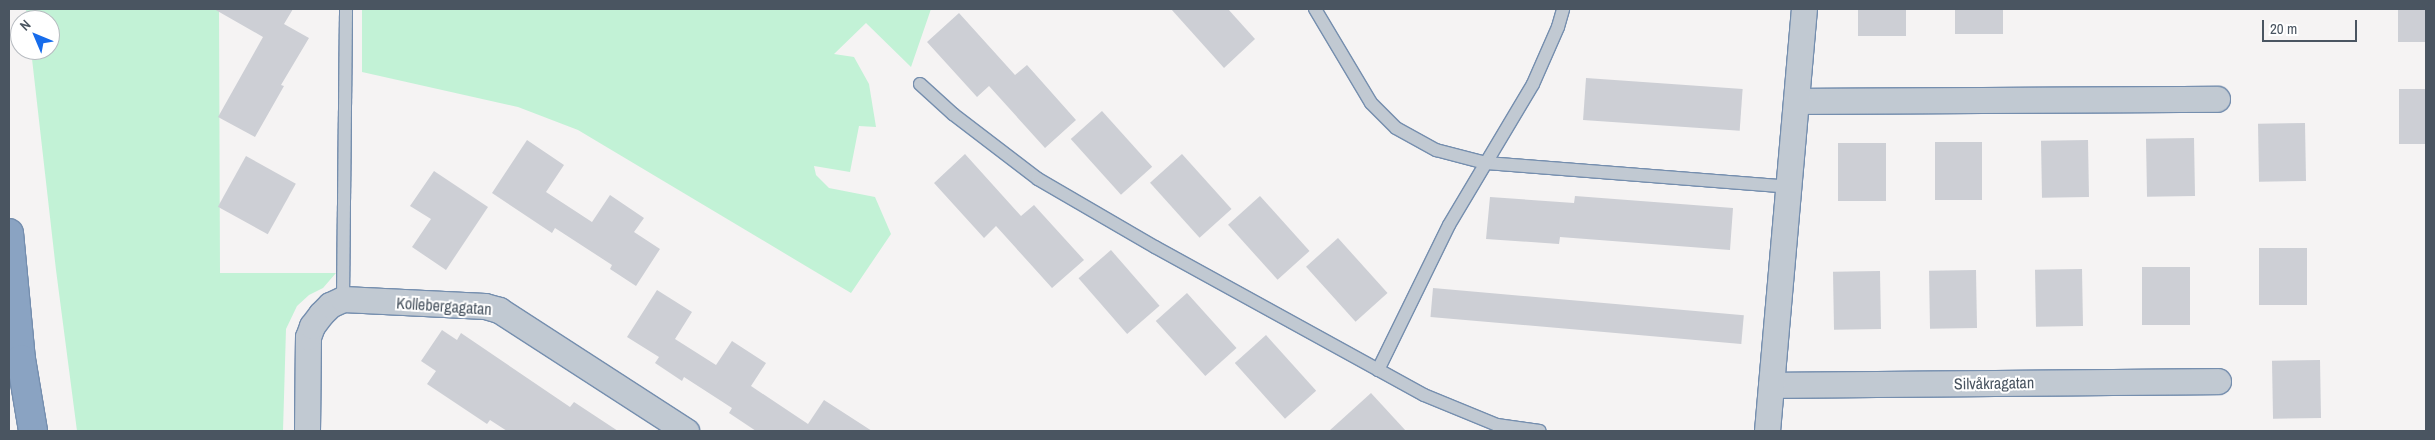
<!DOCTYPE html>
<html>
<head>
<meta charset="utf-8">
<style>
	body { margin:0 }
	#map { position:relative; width:2435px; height:440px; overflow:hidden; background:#f5f3f3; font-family:"Archivo Narrow",sans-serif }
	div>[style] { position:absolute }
	.green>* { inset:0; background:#c2f2d6 }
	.building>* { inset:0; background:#cdcfd5; transform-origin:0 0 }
	.roads { filter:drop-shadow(1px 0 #758eae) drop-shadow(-1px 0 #758eae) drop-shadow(0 1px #758eae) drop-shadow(0 -1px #758eae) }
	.lane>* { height:12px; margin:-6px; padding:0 6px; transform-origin:6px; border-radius:6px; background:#c1c9d2 }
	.street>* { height:25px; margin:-12.5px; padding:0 12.5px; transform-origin:12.5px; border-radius:12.5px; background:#c1c9d2 }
	.highway>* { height:28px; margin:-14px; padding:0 14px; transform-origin:14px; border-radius:14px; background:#8aa3c2 }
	span { translate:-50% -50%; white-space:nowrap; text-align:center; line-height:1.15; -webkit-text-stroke:4px #fff; paint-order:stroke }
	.street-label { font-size:16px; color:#4a5561 }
	.frame { position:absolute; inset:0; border:10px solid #4a5561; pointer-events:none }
	.north { position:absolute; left:10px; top:10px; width:50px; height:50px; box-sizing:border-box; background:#fff; border:1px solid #b7bbc0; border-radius:50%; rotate:315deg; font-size:14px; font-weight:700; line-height:20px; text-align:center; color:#4a5561 }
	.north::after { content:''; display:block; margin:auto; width:18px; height:22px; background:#176ceb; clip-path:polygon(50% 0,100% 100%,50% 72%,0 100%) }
	.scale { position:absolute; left:2262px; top:20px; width:95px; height:22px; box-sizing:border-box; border:2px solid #4a5561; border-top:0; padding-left:6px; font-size:15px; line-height:18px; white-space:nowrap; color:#4a5561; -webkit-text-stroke:4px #fff; paint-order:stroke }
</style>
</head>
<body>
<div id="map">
	<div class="green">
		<i style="clip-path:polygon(26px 9px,219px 9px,220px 273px,336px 273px,323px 288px,309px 295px,297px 306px,286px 329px,283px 431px,77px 431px,56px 270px,31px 50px,50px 50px,50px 20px,27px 20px)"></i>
		<i style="clip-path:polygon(362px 9px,931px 9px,911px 67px,866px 23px,834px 54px,854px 57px,869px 84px,876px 127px,859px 126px,850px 172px,814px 166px,816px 175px,829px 188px,875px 197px,891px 234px,851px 293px,578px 130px,518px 107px,362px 72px)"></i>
	</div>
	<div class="building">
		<i style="clip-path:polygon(214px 9px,293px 9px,284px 24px,309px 38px,281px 85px,284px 86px,255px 137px,218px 117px,263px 37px)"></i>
		<i style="clip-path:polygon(1171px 9px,1228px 9px,1255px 39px,1224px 68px)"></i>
		<i style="left:1858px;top:9px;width:48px;height:27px"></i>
		<i style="left:1955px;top:9px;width:48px;height:25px"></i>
		<i style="left:2398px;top:9px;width:28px;height:33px"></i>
		<i style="clip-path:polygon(959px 13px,1015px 75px,1027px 65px,1076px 120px,1045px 148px,989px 86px,977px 97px,927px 42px)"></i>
		<i style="left:1586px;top:78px;width:157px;height:42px;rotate:4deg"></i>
		<i style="left:2426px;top:89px;width:55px;height:27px;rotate:90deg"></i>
		<i style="left:1102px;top:111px;width:75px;height:42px;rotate:48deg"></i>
		<i style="left:2305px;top:123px;width:58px;height:47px;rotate:89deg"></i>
		<i style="left:2194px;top:138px;width:58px;height:48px;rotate:89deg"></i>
		<i style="clip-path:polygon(527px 140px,564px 165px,546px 192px,592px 222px,610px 195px,644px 218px,634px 232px,660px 249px,636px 286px,610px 269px,612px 265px,555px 228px,552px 233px,492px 193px)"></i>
		<i style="left:2088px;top:140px;width:57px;height:47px;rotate:89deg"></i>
		<i style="left:1935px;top:142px;width:47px;height:58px"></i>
		<i style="left:1838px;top:143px;width:48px;height:58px"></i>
		<i style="clip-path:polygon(965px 154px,1021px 216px,1034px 205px,1084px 260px,1052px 288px,996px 226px,984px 238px,934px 183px)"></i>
		<i style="left:1182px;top:154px;width:74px;height:43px;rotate:48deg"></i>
		<i style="left:246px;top:156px;width:57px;height:58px;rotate:29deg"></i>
		<i style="clip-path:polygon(434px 171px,488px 207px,446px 270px,412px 247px,431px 219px,410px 206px)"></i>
		<i style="left:1260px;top:196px;width:74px;height:43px;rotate:48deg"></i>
		<i style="clip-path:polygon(1575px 196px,1733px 208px,1730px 250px,1560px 237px,1559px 244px,1486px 239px,1490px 197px,1574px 203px)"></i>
		<i style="left:1338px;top:238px;width:74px;height:43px;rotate:48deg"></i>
		<i style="left:2307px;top:248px;width:57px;height:48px;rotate:90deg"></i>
		<i style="left:1111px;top:250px;width:74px;height:43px;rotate:49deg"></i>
		<i style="left:2190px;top:267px;width:58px;height:48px;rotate:90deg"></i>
		<i style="left:2082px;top:269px;width:57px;height:47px;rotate:89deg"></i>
		<i style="left:1976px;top:270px;width:58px;height:47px;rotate:89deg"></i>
		<i style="left:1880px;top:271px;width:58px;height:47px;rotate:89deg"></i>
		<i style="left:1433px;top:288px;width:312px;height:29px;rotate:5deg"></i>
		<i style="clip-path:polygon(657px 290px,692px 312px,675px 339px,716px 365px,732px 341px,766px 363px,751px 386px,808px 424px,824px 400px,872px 431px,756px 431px,729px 413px,732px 408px,684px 377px,682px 381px,655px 363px,659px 357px,627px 337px)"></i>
		<i style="left:1187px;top:293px;width:74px;height:42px;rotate:48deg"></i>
		<i style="clip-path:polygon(442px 330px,457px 340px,461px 333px,570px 407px,574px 402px,618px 431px,507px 431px,490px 420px,487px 424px,427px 384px,436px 371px,421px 361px)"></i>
		<i style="left:1266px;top:335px;width:75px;height:42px;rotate:48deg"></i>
		<i style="left:2320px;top:360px;width:58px;height:48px;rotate:89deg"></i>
		<i style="clip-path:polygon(1371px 393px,1406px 431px,1329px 431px)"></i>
	</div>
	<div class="roads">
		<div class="lane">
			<i style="left:1315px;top:9px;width:109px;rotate:59.2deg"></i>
			<i style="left:1371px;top:103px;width:35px;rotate:45deg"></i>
			<i style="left:1396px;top:128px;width:46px;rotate:28.8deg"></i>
			<i style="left:1436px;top:150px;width:52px;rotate:14.6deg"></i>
			<i style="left:1486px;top:163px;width:304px;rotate:4.5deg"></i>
			<i style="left:920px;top:84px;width:45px;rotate:42.3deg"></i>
			<i style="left:953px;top:114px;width:107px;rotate:37.4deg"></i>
			<i style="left:1038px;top:179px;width:135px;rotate:30.2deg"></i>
			<i style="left:1155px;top:247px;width:307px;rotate:28.8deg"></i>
			<i style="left:1424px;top:395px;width:79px;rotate:22.3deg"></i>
			<i style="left:1497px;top:425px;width:43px;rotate:7.9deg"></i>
			<i style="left:343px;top:299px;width:290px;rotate:-89.4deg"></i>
			<i style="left:1378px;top:370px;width:161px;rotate:-63.9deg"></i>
			<i style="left:1449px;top:225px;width:164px;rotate:-59.2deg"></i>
			<i style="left:1533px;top:84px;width:62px;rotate:-66.3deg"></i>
			<i style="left:1558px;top:27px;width:19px;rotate:-74deg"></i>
		</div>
		<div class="street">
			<i style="left:1796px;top:101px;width:421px;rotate:-0.3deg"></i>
			<i style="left:1771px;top:385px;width:447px;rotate:-0.5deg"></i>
			<i style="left:307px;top:431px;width:94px;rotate:-89.4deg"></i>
			<i style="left:308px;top:337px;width:12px;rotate:-70deg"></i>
			<i style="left:312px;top:326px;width:15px;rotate:-53deg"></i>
			<i style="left:321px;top:314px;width:13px;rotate:-45deg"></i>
			<i style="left:330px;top:305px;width:14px;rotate:-25deg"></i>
			<i style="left:343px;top:299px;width:142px;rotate:2.8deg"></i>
			<i style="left:485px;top:306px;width:15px;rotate:16deg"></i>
			<i style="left:499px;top:310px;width:223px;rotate:32.9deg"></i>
			<i style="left:1767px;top:431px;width:424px;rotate:-85deg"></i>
		</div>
		<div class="highway">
			<i style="left:9px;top:233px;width:127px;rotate:84.6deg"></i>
			<i style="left:21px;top:359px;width:73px;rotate:80.5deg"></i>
		</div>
	</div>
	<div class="street-label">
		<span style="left:444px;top:306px;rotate:4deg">Kollebergagatan</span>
		<span style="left:1994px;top:383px;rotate:-1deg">Silvåkragatan</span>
	</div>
	<div class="frame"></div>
	<div class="north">N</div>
	<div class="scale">20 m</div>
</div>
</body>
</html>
